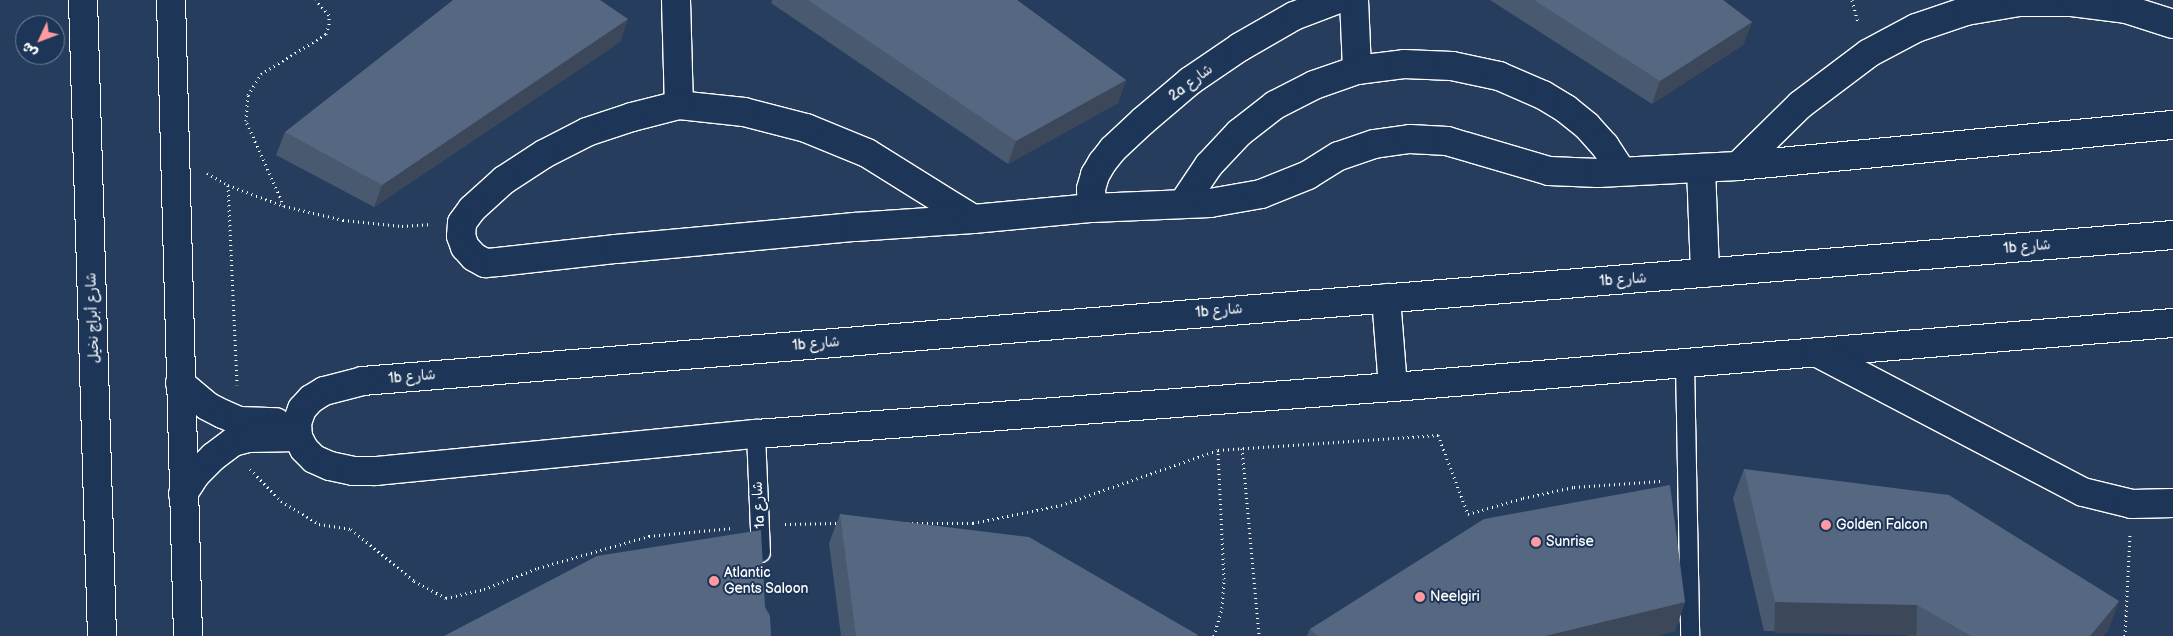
<!DOCTYPE html>
<html>
<head>
<meta charset="utf-8">
<style>
	body { margin:0 }
	#map { position:relative; width:2173px; height:636px; overflow:hidden; background:#263d5e; font-family:"Balsamiq Sans","Playpen Sans Arabic",sans-serif }
	div>[style] { position:absolute }
	.path>* { height:3px; margin-top:-1.5px; transform-origin:0; background:repeating-linear-gradient(90deg,#fff 0 1px,transparent 0 5px) }
	.roads { filter:drop-shadow(1px 0 #fff) drop-shadow(-1px 0 #fff) drop-shadow(0 1px #fff) drop-shadow(0 -1px #fff) }
	.lane>* { height:18px; margin:-9px; padding:0 9px; transform-origin:9px; border-radius:9px; background:#1d3557 }
	.street>* { height:28px; margin:-14px; padding:0 14px; transform-origin:14px; border-radius:14px; background:#1d3557 }
	.secondary>* { height:28px; margin:-14px; padding:0 14px; transform-origin:14px; border-radius:14px; background:#1d3557 }
	.wall>* { inset:0; background:#49596f }
	.shaded-wall>* { inset:0; background:#3c485a; transform-origin:0 0 }
	.building>* { inset:0; background:#556781 }
	.dots>* { width:14px; height:14px; translate:-50% -50%; box-sizing:border-box; border:2px solid #1d3557; border-radius:50% }
	span { translate:-50% -50%; white-space:nowrap; text-align:center; line-height:1.15; -webkit-text-stroke:4px #1d3557; paint-order:stroke }
	.street-label { font-size:14px; color:#fff }
	.poi-label { font-size:14px; color:#fff }
	.left { translate:0 -50%; text-align:left }
	.north { position:absolute; left:15px; top:15px; width:50px; height:50px; box-sizing:border-box; background:#1d3557; border:1px solid #77869a; border-radius:50%; rotate:227deg; font-size:14px; font-weight:700; line-height:20px; text-align:center; color:#fff }
	.north::after { content:''; display:block; margin:auto; width:18px; height:22px; background:#ff9aa2; clip-path:polygon(50% 0,100% 100%,50% 72%,0 100%) }
</style>
</head>
<body>
<div id="map">
	<div class="path">
		<i style="left:1852px;top:0;width:24px;rotate:75deg"></i>
		<i style="left:207px;top:173px;width:24px;rotate:30deg"></i>
		<i style="left:228px;top:185px;width:60px;rotate:20.6deg"></i>
		<i style="left:284px;top:206px;width:61px;rotate:13.3deg"></i>
		<i style="left:343px;top:220px;width:59px;rotate:5.8deg"></i>
		<i style="left:402px;top:226px;width:30px;rotate:-4deg"></i>
		<i style="left:228px;top:185px;width:200px;rotate:87.4deg"></i>
		<i style="left:284px;top:206px;width:93px;rotate:-114.1deg"></i>
		<i style="left:246px;top:121px;width:26px;rotate:-86deg"></i>
		<i style="left:248px;top:95px;width:25px;rotate:-58deg"></i>
		<i style="left:261px;top:74px;width:76px;rotate:-31.6deg"></i>
		<i style="left:326px;top:34px;width:9px;rotate:-72deg"></i>
		<i style="left:329px;top:25px;width:10px;rotate:-90deg"></i>
		<i style="left:329px;top:15px;width:20px;rotate:-131deg"></i>
		<i style="left:1242px;top:448px;width:189px;rotate:84.8deg"></i>
		<i style="left:250px;top:469px;width:45px;rotate:45.9deg"></i>
		<i style="left:281px;top:501px;width:44px;rotate:31.2deg"></i>
		<i style="left:319px;top:524px;width:32px;rotate:9deg"></i>
		<i style="left:351px;top:529px;width:82px;rotate:39.5deg"></i>
		<i style="left:414px;top:581px;width:36px;rotate:28deg"></i>
		<i style="left:446px;top:598px;width:39px;rotate:-13deg"></i>
		<i style="left:484px;top:589px;width:58px;rotate:-21.3deg"></i>
		<i style="left:538px;top:568px;width:116px;rotate:-16.1deg"></i>
		<i style="left:649px;top:536px;width:84px;rotate:-5.4deg"></i>
		<i style="left:907px;top:523px;width:66px"></i>
		<i style="left:973px;top:523px;width:90px;rotate:-11.6deg"></i>
		<i style="left:1061px;top:505px;width:166px;rotate:-19.3deg"></i>
		<i style="left:1218px;top:450px;width:221px;rotate:-3.9deg"></i>
		<i style="left:1438px;top:435px;width:85px;rotate:69.2deg"></i>
		<i style="left:1468px;top:514px;width:57px;rotate:-16.2deg"></i>
		<i style="left:1523px;top:498px;width:52px;rotate:-12.2deg"></i>
		<i style="left:1574px;top:487px;width:87px;rotate:-3.9deg"></i>
		<i style="left:785px;top:524px;width:56px;rotate:-1deg"></i>
		<i style="left:1214px;top:636px;width:29px;rotate:-74deg"></i>
		<i style="left:1222px;top:608px;width:29px;rotate:-86deg"></i>
		<i style="left:1224px;top:579px;width:129px;rotate:-92.7deg"></i>
		<i style="left:2125px;top:636px;width:102px;rotate:-87.2deg"></i>
	</div>
	<div class="roads">
		<div class="lane">
			<i style="left:1685px;top:364px;width:272px;rotate:88.9deg"></i>
			<i style="left:756px;top:434px;width:119px;rotate:87.6deg"></i>
		</div>
		<div class="street">
			<i style="left:676px;top:0;width:105px;rotate:88.4deg"></i>
			<i style="left:1354px;top:0;width:70px;rotate:87.5deg"></i>
			<i style="left:1738px;top:166px;width:87px;rotate:-44.5deg"></i>
			<i style="left:1800px;top:105px;width:86px;rotate:-37deg"></i>
			<i style="left:1869px;top:53px;width:53px;rotate:-28deg"></i>
			<i style="left:1916px;top:28px;width:53px;rotate:-18.8deg"></i>
			<i style="left:1966px;top:11px;width:54px;rotate:-9.6deg"></i>
			<i style="left:2019px;top:2px;width:53px"></i>
			<i style="left:2072px;top:2px;width:54px;rotate:7.4deg"></i>
			<i style="left:2126px;top:9px;width:49px;rotate:17.7deg"></i>
			<i style="left:1701px;top:168px;width:105px;rotate:87.8deg"></i>
			<i style="left:1184px;top:202px;width:45px;rotate:-56deg"></i>
			<i style="left:1209px;top:165px;width:44px;rotate:-46.8deg"></i>
			<i style="left:1239px;top:133px;width:46px;rotate:-37.9deg"></i>
			<i style="left:1275px;top:105px;width:44px;rotate:-27.1deg"></i>
			<i style="left:1314px;top:85px;width:46px;rotate:-19.2deg"></i>
			<i style="left:1357px;top:70px;width:47px;rotate:-7.3deg"></i>
			<i style="left:1404px;top:64px;width:48px;rotate:2.4deg"></i>
			<i style="left:1452px;top:66px;width:48px;rotate:12deg"></i>
			<i style="left:1499px;top:76px;width:48px;rotate:23.4deg"></i>
			<i style="left:1543px;top:95px;width:27px;rotate:31deg"></i>
			<i style="left:1566px;top:109px;width:27px;rotate:39deg"></i>
			<i style="left:1587px;top:126px;width:27px;rotate:48deg"></i>
			<i style="left:1605px;top:146px;width:30px;rotate:57deg"></i>
			<i style="left:1092px;top:208px;width:19px;rotate:-93deg"></i>
			<i style="left:1091px;top:189px;width:15px;rotate:-74deg"></i>
			<i style="left:1095px;top:175px;width:14px;rotate:-60deg"></i>
			<i style="left:1102px;top:163px;width:18px;rotate:-52deg"></i>
			<i style="left:1113px;top:149px;width:41px;rotate:-43deg"></i>
			<i style="left:1143px;top:121px;width:62px;rotate:-40.4deg"></i>
			<i style="left:1190px;top:81px;width:60px;rotate:-34.2deg"></i>
			<i style="left:1240px;top:47px;width:62px;rotate:-29.9deg"></i>
			<i style="left:1294px;top:16px;width:45px;rotate:-20.9deg"></i>
			<i style="left:973px;top:219px;width:125px;rotate:-148.1deg"></i>
			<i style="left:867px;top:153px;width:66px;rotate:-157.7deg"></i>
			<i style="left:806px;top:128px;width:64px;rotate:-165.5deg"></i>
			<i style="left:744px;top:112px;width:65px;rotate:-173.9deg"></i>
			<i style="left:679px;top:105px;width:49px;rotate:165.7deg"></i>
			<i style="left:632px;top:117px;width:47px;rotate:161.6deg"></i>
			<i style="left:587px;top:132px;width:48px;rotate:152.9deg"></i>
			<i style="left:544px;top:154px;width:48px;rotate:147deg"></i>
			<i style="left:504px;top:180px;width:43px;rotate:137.8deg"></i>
			<i style="left:472px;top:209px;width:17px;rotate:126deg"></i>
			<i style="left:462px;top:223px;width:13px;rotate:94deg"></i>
			<i style="left:461px;top:236px;width:12px;rotate:70deg"></i>
			<i style="left:465px;top:247px;width:13px;rotate:48deg"></i>
			<i style="left:474px;top:257px;width:13px;rotate:29deg"></i>
			<i style="left:485px;top:263px;width:13px;rotate:-4deg"></i>
			<i style="left:498px;top:262px;width:119px;rotate:-6.3deg"></i>
			<i style="left:616px;top:249px;width:240px;rotate:-5.3deg"></i>
			<i style="left:855px;top:227px;width:118px;rotate:-3.9deg"></i>
			<i style="left:973px;top:219px;width:120px;rotate:-5.3deg"></i>
			<i style="left:1092px;top:208px;width:118px;rotate:-2.4deg"></i>
			<i style="left:1210px;top:203px;width:52px;rotate:-10deg"></i>
			<i style="left:1261px;top:194px;width:51px;rotate:-22deg"></i>
			<i style="left:1308px;top:175px;width:36px;rotate:-32deg"></i>
			<i style="left:1339px;top:156px;width:37px;rotate:-19deg"></i>
			<i style="left:1374px;top:144px;width:36px;rotate:-8deg"></i>
			<i style="left:1410px;top:139px;width:37px;rotate:3deg"></i>
			<i style="left:1447px;top:141px;width:106px;rotate:16.4deg"></i>
			<i style="left:1549px;top:171px;width:49px;rotate:2.3deg"></i>
			<i style="left:1598px;top:173px;width:140px;rotate:-2.9deg"></i>
			<i style="left:1738px;top:166px;width:437px;rotate:-5.4deg"></i>
			<i style="left:2173px;top:235px;width:1816px;rotate:175.39deg"></i>
			<i style="left:363px;top:381px;width:40px;rotate:165.6deg"></i>
			<i style="left:324px;top:391px;width:15px;rotate:148deg"></i>
			<i style="left:311px;top:399px;width:13px;rotate:132deg"></i>
			<i style="left:302px;top:409px;width:15px;rotate:110deg"></i>
			<i style="left:297px;top:423px;width:14px;rotate:86deg"></i>
			<i style="left:298px;top:437px;width:13px;rotate:63deg"></i>
			<i style="left:304px;top:449px;width:14px;rotate:45deg"></i>
			<i style="left:314px;top:459px;width:17px;rotate:24deg"></i>
			<i style="left:330px;top:466px;width:24px;rotate:12deg"></i>
			<i style="left:353px;top:471px;width:23px"></i>
			<i style="left:376px;top:471px;width:382px;rotate:-5.6deg"></i>
			<i style="left:756px;top:434px;width:639px;rotate:-4.22deg"></i>
			<i style="left:1393px;top:387px;width:783px;rotate:-4.69deg"></i>
			<i style="left:1386px;top:298px;width:89px;rotate:85.5deg"></i>
			<i style="left:1816px;top:352px;width:301px;rotate:27.7deg"></i>
			<i style="left:2083px;top:492px;width:50px;rotate:13.8deg"></i>
			<i style="left:2132px;top:504px;width:41px;rotate:-1.4deg"></i>
			<i style="left:180px;top:383px;width:35px;rotate:40deg"></i>
			<i style="left:207px;top:406px;width:18px;rotate:27deg"></i>
			<i style="left:223px;top:414px;width:17px;rotate:24deg"></i>
			<i style="left:239px;top:421px;width:37px;rotate:2deg"></i>
			<i style="left:183px;top:494px;width:24px;rotate:-57deg"></i>
			<i style="left:196px;top:474px;width:24px;rotate:-45deg"></i>
			<i style="left:213px;top:457px;width:25px;rotate:-37deg"></i>
			<i style="left:233px;top:442px;width:16px;rotate:-15deg"></i>
			<i style="left:248px;top:438px;width:50px;rotate:-1.1deg"></i>
		</div>
		<div class="secondary">
			<i style="left:83px;top:0;width:636px;rotate:88.29deg"></i>
			<i style="left:171px;top:0;width:636px;rotate:88.47deg"></i>
		</div>
	</div>
	<div class="wall">
		<i style="clip-path:polygon(772px 0,1017px 0,1126px 80px,1118px 103px,1008px 164px,771px 3px)"></i>
		<i style="clip-path:polygon(1490px 0,1723px 0,1752px 22px,1743px 45px,1652px 104px)"></i>
		<i style="clip-path:polygon(628px 19px,620px 42px,374px 207px,276px 155px,285px 132px)"></i>
		<i style="clip-path:polygon(1744px 469px,2119px 601px,2108px 630px,2103px 636px,1909px 636px,1906px 634px,1764px 631px,1733px 498px)"></i>
		<i style="clip-path:polygon(840px 514px,1197px 636px,841px 636px,829px 543px)"></i>
		<i style="clip-path:polygon(1685px 602px,1675px 631px,1656px 636px,1307px 636px,1310px 629px)"></i>
	</div>
	<div class="shaded-wall">
		<i style="clip-path:polygon(628px 19px,620px 42px,374px 207px,382px 185px)"></i>
		<i style="clip-path:polygon(1752px 22px,1743px 45px,1652px 104px,1660px 81px)"></i>
		<i style="clip-path:polygon(1126px 80px,1118px 103px,1008px 164px,1016px 141px)"></i>
		<i style="clip-path:polygon(2119px 601px,2108px 630px,2103px 636px,2090px 636px)"></i>
		<i style="clip-path:polygon(1685px 602px,1675px 631px,1656px 636px,1545px 636px)"></i>
		<i style="left:1775px;top:602px;width:142px;height:31px;rotate:1deg"></i>
	</div>
	<div class="building">
		<i style="clip-path:polygon(453px 0,600px 0,628px 19px,382px 185px,285px 132px)"></i>
		<i style="clip-path:polygon(808px 0,1017px 0,1126px 80px,1016px 141px)"></i>
		<i style="clip-path:polygon(1534px 0,1723px 0,1752px 22px,1660px 81px)"></i>
		<i style="clip-path:polygon(1744px 469px,1949px 495px,2119px 601px,2090px 636px,1971px 636px,1917px 605px,1775px 602px)"></i>
		<i style="clip-path:polygon(1670px 485px,1685px 602px,1545px 636px,1318px 636px,1310px 629px,1484px 519px)"></i>
		<i style="clip-path:polygon(840px 514px,1029px 537px,1198px 635px,1197px 636px,856px 636px)"></i>
		<i style="clip-path:polygon(761px 530px,765px 607px,770px 616px,771px 636px,444px 636px,597px 556px)"></i>
	</div>
	<div class="dots">
		<i style="left:1826px;top:525px;background:#ff9aa2"></i>
		<i style="left:1536px;top:542px;background:#ff9aa2"></i>
		<i style="left:714px;top:581px;background:#ff9aa2"></i>
		<i style="left:1420px;top:597px;background:#ff9aa2"></i>
	</div>
	<div class="street-label">
		<span style="left:1191px;top:83px;rotate:-37deg">2a شارع</span>
		<span style="left:2027px;top:247px;rotate:-5deg">1b شارع</span>
		<span style="left:1623px;top:280px;rotate:-4deg">1b شارع</span>
		<span style="left:1219px;top:311px;rotate:-5deg">1b شارع</span>
		<span style="left:93px;top:318px;rotate:-92deg">شارع أبراج نخيل</span>
		<span style="left:816px;top:344px;rotate:-5deg">1b شارع</span>
		<span style="left:412px;top:377px;rotate:-5deg">1b شارع</span>
		<span style="left:759px;top:505px;rotate:-93deg">1a شارع</span>
	</div>
	<div class="poi-label">
		<span class="left" style="left:1836px;top:525px">Golden Falcon</span>
		<span class="left" style="left:1546px;top:542px">Sunrise</span>
		<span class="left" style="left:724px;top:581px">Atlantic<br>Gents Saloon</span>
		<span class="left" style="left:1430px;top:597px">Neelgiri</span>
	</div>
	<div class="north">ش</div>
</div>
</body>
</html>
